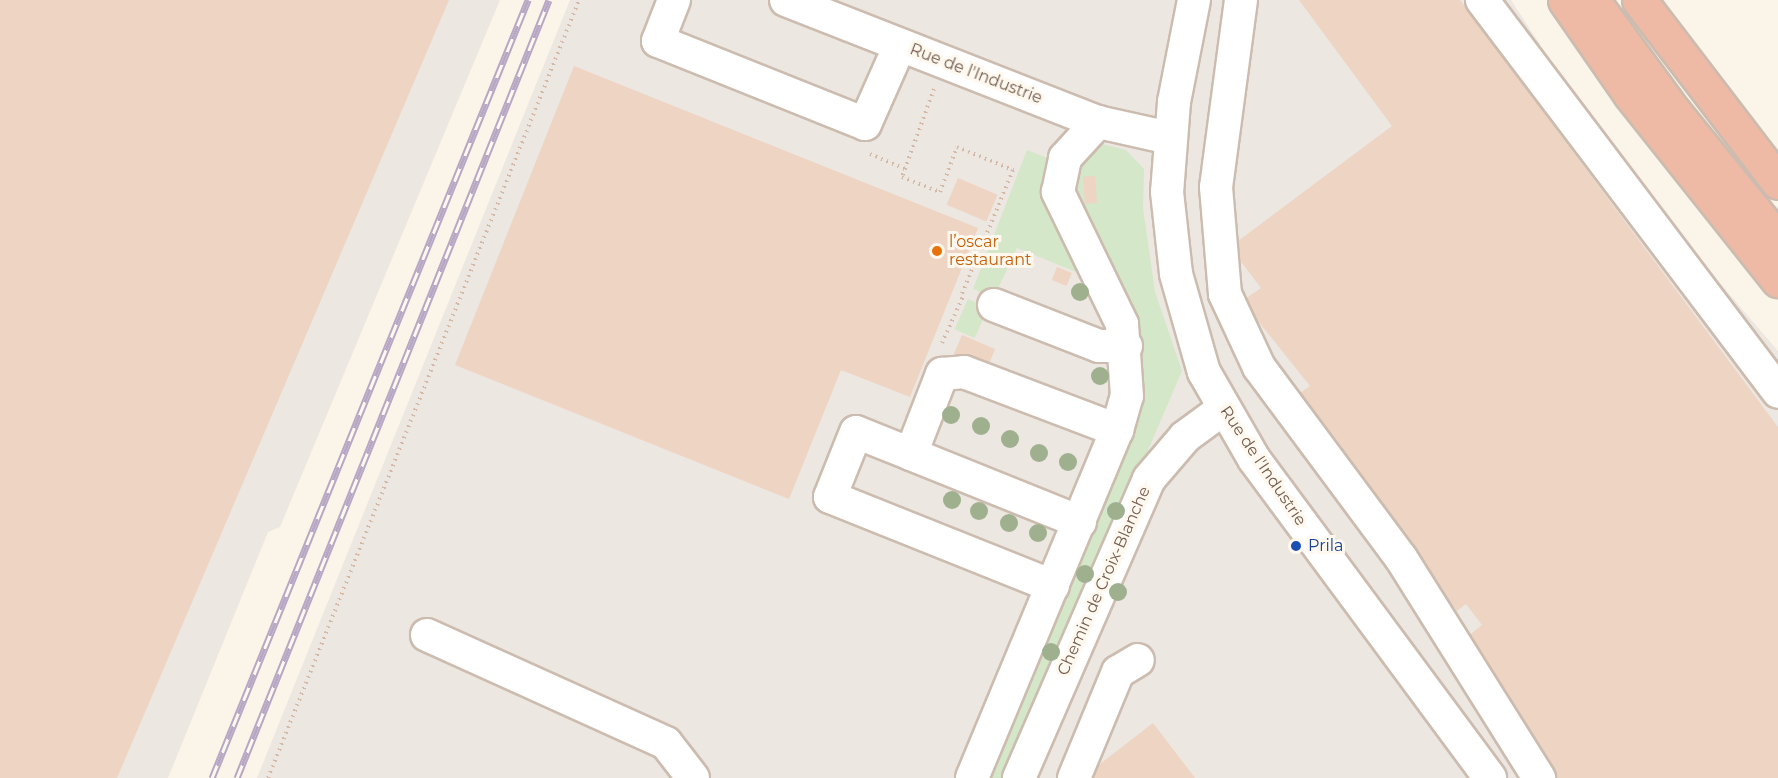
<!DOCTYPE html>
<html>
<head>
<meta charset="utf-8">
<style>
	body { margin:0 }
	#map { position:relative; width:1778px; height:778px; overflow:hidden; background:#fbf4e8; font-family:Montserrat,sans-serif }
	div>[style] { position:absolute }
	.industrial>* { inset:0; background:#ece7e1 }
	.green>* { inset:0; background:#d4e7c8; transform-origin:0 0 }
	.building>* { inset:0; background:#eed4c2; transform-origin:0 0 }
	.path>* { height:4px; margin-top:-2px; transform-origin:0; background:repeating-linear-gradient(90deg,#d3b8a5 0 1.5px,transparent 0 6px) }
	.roads { filter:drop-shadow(2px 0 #ccbcaf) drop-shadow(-2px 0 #ccbcaf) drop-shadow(0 2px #ccbcaf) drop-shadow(0 -2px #ccbcaf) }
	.minor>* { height:32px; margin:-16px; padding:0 16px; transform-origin:16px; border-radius:16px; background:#fff }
	.highway>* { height:33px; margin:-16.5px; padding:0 16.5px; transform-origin:16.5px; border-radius:16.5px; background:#efbaa5 }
	.rail>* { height:7px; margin-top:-3.5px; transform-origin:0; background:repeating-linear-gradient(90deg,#fef8ef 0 14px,#b7a7c4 0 28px); box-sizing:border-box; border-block:2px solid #b7a7c4 }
	.trees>* { width:18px; height:18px; margin:-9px; border-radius:50%; background:#9fb08f }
	.dots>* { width:16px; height:16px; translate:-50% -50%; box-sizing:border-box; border:3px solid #fef8ef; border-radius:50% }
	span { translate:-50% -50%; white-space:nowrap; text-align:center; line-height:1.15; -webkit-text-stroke:6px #fef8ef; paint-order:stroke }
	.street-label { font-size:16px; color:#735c4e }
	.food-label { font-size:16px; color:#c56008 }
	.left { translate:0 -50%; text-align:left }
	.transit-label { font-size:16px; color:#164399 }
</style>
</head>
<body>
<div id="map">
	<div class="industrial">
		<i style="clip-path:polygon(0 0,500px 0,280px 527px,268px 532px,168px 778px,0 778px)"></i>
		<i style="clip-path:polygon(570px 0,1511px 0,1617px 163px,1778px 351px,1778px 778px,257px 778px)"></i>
	</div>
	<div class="green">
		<i style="clip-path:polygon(1102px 144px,1126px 150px,1144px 169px,1143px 208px,1155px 292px,1182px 371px,1007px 778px,985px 778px,1134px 417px,1072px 182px,1081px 158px)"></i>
		<i style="clip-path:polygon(1027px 150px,1050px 159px,1043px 186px,1047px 209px,1081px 274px,1017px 248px,994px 297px,973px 289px)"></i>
		<i style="left:968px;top:299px;width:22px;height:33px;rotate:24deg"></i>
	</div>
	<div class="building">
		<i style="clip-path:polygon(0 0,449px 0,117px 778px,0 778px)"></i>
		<i style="clip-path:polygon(1299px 0,1460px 0,1778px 427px,1778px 778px,1558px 778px,1458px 644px,1482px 625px,1466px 604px,1457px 611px,1297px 395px,1310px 386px,1242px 301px,1261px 288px,1230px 247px,1392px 126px)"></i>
		<i style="clip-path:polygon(574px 66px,978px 228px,910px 397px,841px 370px,789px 499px,455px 365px)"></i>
		<i style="left:1095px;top:176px;width:27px;height:12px;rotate:86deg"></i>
		<i style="left:958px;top:178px;width:43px;height:29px;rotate:23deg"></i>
		<i style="left:1057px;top:267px;width:16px;height:14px;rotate:22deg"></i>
		<i style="left:962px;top:335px;width:36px;height:21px;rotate:23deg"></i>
		<i style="clip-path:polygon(1153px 723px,1195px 778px,1082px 778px)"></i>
	</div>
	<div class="path">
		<i style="left:934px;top:89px;width:94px;rotate:110deg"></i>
		<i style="left:902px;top:177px;width:41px;rotate:21.5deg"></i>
		<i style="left:940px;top:192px;width:48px;rotate:-69.3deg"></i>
		<i style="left:957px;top:147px;width:61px;rotate:22.3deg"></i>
		<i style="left:1013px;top:170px;width:134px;rotate:112.4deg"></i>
		<i style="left:870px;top:154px;width:38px;rotate:23deg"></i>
		<i style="left:942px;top:343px;width:54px;rotate:-65.8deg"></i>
		<i style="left:268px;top:778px;width:838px;rotate:-68.21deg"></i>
	</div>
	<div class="roads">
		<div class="minor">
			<i style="left:674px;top:0;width:44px;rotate:111.3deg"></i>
			<i style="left:658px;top:41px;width:223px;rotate:21.8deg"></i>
			<i style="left:865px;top:124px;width:86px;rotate:-66.1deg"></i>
			<i style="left:786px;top:0;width:335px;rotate:21.4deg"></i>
			<i style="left:1098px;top:122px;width:74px;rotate:12.5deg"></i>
			<i style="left:1194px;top:0;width:104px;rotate:101.1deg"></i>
			<i style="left:1174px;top:102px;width:90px;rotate:94.4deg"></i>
			<i style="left:1167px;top:192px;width:82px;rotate:83.7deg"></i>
			<i style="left:1176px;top:274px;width:102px;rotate:74.1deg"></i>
			<i style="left:1204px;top:372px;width:100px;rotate:60.1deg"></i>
			<i style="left:1254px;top:459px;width:397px;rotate:53.5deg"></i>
			<i style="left:1241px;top:0;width:189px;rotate:97.6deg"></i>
			<i style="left:1216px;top:187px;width:107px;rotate:85.2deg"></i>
			<i style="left:1225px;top:294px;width:81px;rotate:65deg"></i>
			<i style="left:1259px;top:367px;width:238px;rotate:53.4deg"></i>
			<i style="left:1401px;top:558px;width:260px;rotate:57.9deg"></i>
			<i style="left:1482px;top:0;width:491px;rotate:52.9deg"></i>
			<i style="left:994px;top:305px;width:113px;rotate:21.3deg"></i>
			<i style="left:1099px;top:346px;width:27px"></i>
			<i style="left:911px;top:454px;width:59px;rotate:-158.2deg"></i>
			<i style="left:856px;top:432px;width:70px;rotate:111.8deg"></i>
			<i style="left:830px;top:497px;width:240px;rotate:21.8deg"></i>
			<i style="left:1080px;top:522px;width:182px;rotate:-158.1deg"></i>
			<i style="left:911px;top:454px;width:86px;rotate:-68.8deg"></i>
			<i style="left:942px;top:374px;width:22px;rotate:-5deg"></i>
			<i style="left:964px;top:372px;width:164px;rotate:20.8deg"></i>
			<i style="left:427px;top:635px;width:262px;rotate:24.3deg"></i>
			<i style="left:666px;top:743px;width:44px;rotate:52.4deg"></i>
			<i style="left:972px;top:778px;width:377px;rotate:-67.4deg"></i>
			<i style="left:1117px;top:430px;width:35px;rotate:-74deg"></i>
			<i style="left:1127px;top:396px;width:72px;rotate:-94deg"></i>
			<i style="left:1122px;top:324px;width:147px;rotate:-115.9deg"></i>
			<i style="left:1058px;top:192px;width:35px;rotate:-78deg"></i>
			<i style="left:1065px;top:158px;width:49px;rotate:-47.5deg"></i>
			<i style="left:1019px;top:778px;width:326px;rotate:-66.5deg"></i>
			<i style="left:1149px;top:479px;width:55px;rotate:-49.4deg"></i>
			<i style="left:1185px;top:437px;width:47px;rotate:-36.4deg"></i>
			<i style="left:1074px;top:778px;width:115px;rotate:-67.5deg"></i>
			<i style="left:1118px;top:672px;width:23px;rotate:-31deg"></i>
		</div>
		<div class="highway">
			<i style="left:1565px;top:0;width:114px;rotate:55.3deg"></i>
			<i style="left:1630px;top:94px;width:238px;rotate:51.5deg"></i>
			<i style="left:1592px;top:0;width:139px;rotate:53.8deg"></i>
			<i style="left:1674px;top:112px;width:165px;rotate:50.9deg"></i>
			<i style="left:1639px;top:0;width:229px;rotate:52.6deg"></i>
		</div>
	</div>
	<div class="rail">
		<i style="left:212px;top:778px;width:840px;rotate:-67.89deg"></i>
		<i style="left:237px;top:778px;width:838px;rotate:-68.15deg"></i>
	</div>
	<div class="trees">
		<i style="left:1080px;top:292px"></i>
		<i style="left:1100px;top:376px"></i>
		<i style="left:951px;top:415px"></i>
		<i style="left:981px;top:426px"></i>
		<i style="left:1010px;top:439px"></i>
		<i style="left:1039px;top:453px"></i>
		<i style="left:1068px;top:462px"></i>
		<i style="left:952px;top:500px"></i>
		<i style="left:979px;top:511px"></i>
		<i style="left:1116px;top:511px"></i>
		<i style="left:1009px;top:523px"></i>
		<i style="left:1038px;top:533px"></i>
		<i style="left:1085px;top:574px"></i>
		<i style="left:1118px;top:592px"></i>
		<i style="left:1051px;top:652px"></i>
	</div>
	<div class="dots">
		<i style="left:937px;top:251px;background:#e8710a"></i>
		<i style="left:1296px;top:546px;background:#1a4fb4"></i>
	</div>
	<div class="street-label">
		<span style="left:976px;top:74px;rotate:21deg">Rue de l'Industrie</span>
		<span style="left:1263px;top:466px;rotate:56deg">Rue de l'Industrie</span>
		<span style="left:1104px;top:581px;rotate:-66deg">Chemin de Croix-Blanche</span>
	</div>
	<div class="food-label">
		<span class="left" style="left:949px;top:251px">l’oscar<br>restaurant</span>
	</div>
	<div class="transit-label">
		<span class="left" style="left:1308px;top:546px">Prila</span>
	</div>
</div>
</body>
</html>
